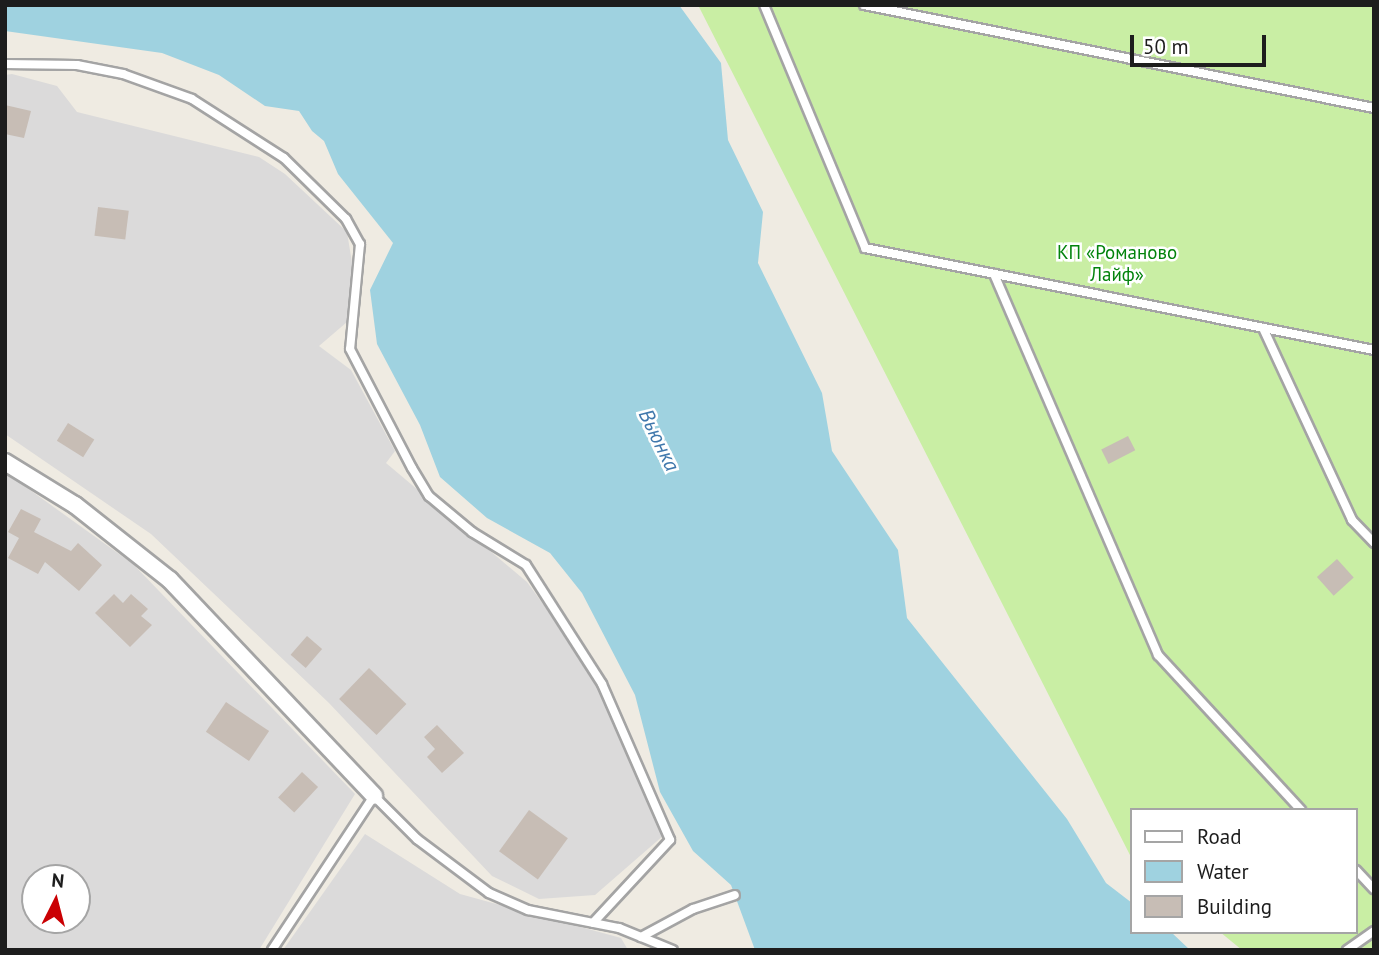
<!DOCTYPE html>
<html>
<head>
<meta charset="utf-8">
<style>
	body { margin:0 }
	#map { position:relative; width:1379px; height:955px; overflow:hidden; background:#efebe2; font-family:"PT Sans",sans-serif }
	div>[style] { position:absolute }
	.residential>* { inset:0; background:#dbdada }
	.grass>* { inset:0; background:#c9eea4 }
	.water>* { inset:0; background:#9fd2e0 }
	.building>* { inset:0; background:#c7bdb5; transform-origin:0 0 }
	.roads { filter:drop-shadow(2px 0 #a4a4a4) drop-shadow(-2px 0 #a4a4a4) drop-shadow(0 2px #a4a4a4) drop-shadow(0 -2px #a4a4a4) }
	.service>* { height:8px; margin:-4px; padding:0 4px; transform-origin:4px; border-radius:4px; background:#fff }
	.minor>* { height:16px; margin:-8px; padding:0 8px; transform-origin:8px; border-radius:8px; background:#fff }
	span { translate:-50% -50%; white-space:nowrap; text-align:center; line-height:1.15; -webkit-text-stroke:5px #fff; paint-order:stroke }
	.park-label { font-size:19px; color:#03830c }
	.water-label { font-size:21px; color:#4078ac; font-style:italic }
	.frame { position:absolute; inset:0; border:7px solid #1d1d1d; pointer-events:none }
	.legend { position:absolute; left:1130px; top:808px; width:228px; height:126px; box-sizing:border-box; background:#fff; border:2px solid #a5a5a5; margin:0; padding:9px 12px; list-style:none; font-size:21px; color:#1d1d1d }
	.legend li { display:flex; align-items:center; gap:14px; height:35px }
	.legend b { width:35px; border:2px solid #a5a5a5 }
	.north { position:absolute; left:21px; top:864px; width:70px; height:70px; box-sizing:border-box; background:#fff; border:2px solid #a5a5a5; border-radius:50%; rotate:6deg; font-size:19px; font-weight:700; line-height:28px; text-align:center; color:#1d1d1d }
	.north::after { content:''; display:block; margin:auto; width:24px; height:32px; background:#ca0003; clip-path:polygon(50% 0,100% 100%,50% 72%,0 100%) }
	.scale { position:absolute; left:1130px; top:35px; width:136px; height:32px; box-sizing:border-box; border:4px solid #1d1d1d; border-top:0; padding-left:9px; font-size:21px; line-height:24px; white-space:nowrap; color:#1d1d1d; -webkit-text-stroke:5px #fff; paint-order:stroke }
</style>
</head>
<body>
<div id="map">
	<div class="residential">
		<i style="clip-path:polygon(12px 74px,57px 86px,77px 112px,259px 157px,285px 174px,347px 232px,354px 275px,347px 322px,319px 346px,351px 370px,395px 451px,386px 463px,527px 582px,588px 666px,619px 725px,664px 835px,595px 895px,539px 899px,492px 876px,329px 703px,151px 534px,5px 434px,5px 75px)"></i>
		<i style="clip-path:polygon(evenodd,5px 472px,133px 564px,355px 794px,259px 950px,5px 950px,5px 472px,35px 878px,77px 878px,77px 920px,35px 920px,35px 878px)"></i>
		<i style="clip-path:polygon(365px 834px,460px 894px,621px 938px,628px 950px,283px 950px)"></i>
	</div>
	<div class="grass">
		<i style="clip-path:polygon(698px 5px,1374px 5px,1374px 950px,1242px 950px,1220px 932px,1356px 932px,1356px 810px,1132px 810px,1132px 859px)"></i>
	</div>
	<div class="water">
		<i style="clip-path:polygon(5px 5px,679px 5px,721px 63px,728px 140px,763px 212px,758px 263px,822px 393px,832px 451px,898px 550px,907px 618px,1067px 819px,1106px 883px,1132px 903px,1132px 932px,1171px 932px,1190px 950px,755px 950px,731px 885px,693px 851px,660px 792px,635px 695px,582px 593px,550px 553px,487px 518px,440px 477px,420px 425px,377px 344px,370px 290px,393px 243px,338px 174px,324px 141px,312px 131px,299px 111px,265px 106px,219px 75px,162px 53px,5px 31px)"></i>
	</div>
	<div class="building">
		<i style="clip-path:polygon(5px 105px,31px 111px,24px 138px,5px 134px)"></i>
		<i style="left:98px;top:207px;width:31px;height:29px;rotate:7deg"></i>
		<i style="left:68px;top:423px;width:31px;height:21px;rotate:32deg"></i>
		<i style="left:1128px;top:436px;width:16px;height:30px;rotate:63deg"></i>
		<i style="clip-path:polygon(21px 509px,41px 519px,34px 532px,71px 551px,78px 543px,102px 565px,79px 591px,45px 562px,38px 574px,8px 558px,19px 538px,8px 532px)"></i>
		<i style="left:1337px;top:559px;width:25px;height:27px;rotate:48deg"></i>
		<i style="clip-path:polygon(114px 594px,123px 603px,131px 594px,148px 609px,141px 616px,152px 625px,130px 647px,95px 613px)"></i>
		<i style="left:307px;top:636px;width:20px;height:25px;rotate:41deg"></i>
		<i style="left:369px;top:668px;width:52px;height:43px;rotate:44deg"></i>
		<i style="left:226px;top:702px;width:52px;height:36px;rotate:34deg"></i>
		<i style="clip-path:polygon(437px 725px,464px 753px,442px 773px,427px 757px,435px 749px,424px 737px)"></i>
		<i style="left:302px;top:772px;width:22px;height:35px;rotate:43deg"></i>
		<i style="left:529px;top:810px;width:48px;height:51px;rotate:36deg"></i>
	</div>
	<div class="roads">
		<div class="service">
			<i style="left:764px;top:5px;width:263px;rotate:67.4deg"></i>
			<i style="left:865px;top:248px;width:519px;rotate:11.33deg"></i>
			<i style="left:864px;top:5px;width:520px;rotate:11.42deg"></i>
			<i style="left:5px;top:64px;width:72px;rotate:0.8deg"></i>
			<i style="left:77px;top:65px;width:47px;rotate:11.1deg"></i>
			<i style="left:123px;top:74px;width:73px;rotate:19.9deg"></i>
			<i style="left:192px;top:99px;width:109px;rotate:32.7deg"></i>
			<i style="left:284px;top:158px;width:87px;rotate:44.5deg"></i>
			<i style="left:346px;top:219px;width:29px;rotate:61deg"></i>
			<i style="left:360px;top:244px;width:105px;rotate:95.4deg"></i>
			<i style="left:350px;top:349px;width:134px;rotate:62.5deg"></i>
			<i style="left:412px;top:468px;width:33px;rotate:59deg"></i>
			<i style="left:429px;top:496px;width:56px;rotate:39.9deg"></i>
			<i style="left:472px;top:532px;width:63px;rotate:31.4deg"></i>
			<i style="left:526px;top:565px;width:141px;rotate:57.4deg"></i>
			<i style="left:602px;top:684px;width:170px;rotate:66.4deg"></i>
			<i style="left:670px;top:840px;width:113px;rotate:132.9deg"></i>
			<i style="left:994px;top:274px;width:415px;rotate:66.7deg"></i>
			<i style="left:1158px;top:655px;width:211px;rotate:47.3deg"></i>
			<i style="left:1263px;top:328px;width:212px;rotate:65.1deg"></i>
			<i style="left:1352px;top:520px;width:32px;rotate:46deg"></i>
			<i style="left:1356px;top:870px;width:26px;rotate:47deg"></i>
			<i style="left:641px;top:937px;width:59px;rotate:-28.3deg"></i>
			<i style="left:693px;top:909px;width:44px;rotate:-18.4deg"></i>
			<i style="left:272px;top:950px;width:185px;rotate:-56.5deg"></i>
			<i style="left:374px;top:796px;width:61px;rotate:45deg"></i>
			<i style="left:417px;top:839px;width:90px;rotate:36.9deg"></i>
			<i style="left:489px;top:893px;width:43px;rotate:23.6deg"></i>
			<i style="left:528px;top:910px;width:93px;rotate:11.2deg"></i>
			<i style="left:619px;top:928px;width:58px;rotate:22.2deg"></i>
			<i style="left:1347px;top:950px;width:33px;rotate:-35deg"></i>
		</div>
		<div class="minor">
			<i style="left:5px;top:462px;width:82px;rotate:31.6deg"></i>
			<i style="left:75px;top:505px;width:121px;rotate:38.3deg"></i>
			<i style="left:170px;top:580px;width:297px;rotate:46.6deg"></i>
		</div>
	</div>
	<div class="park-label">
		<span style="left:1117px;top:264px">КП «Романово<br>Лайф»</span>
	</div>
	<div class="water-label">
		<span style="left:659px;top:440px;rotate:64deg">Вьюнка</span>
	</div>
	<div class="frame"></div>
	<ul class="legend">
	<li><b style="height:9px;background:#fff"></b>Road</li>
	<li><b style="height:19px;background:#9fd2e0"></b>Water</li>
	<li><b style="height:19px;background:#c7bdb5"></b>Building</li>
	</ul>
	<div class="north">N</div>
	<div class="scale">50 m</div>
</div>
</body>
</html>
